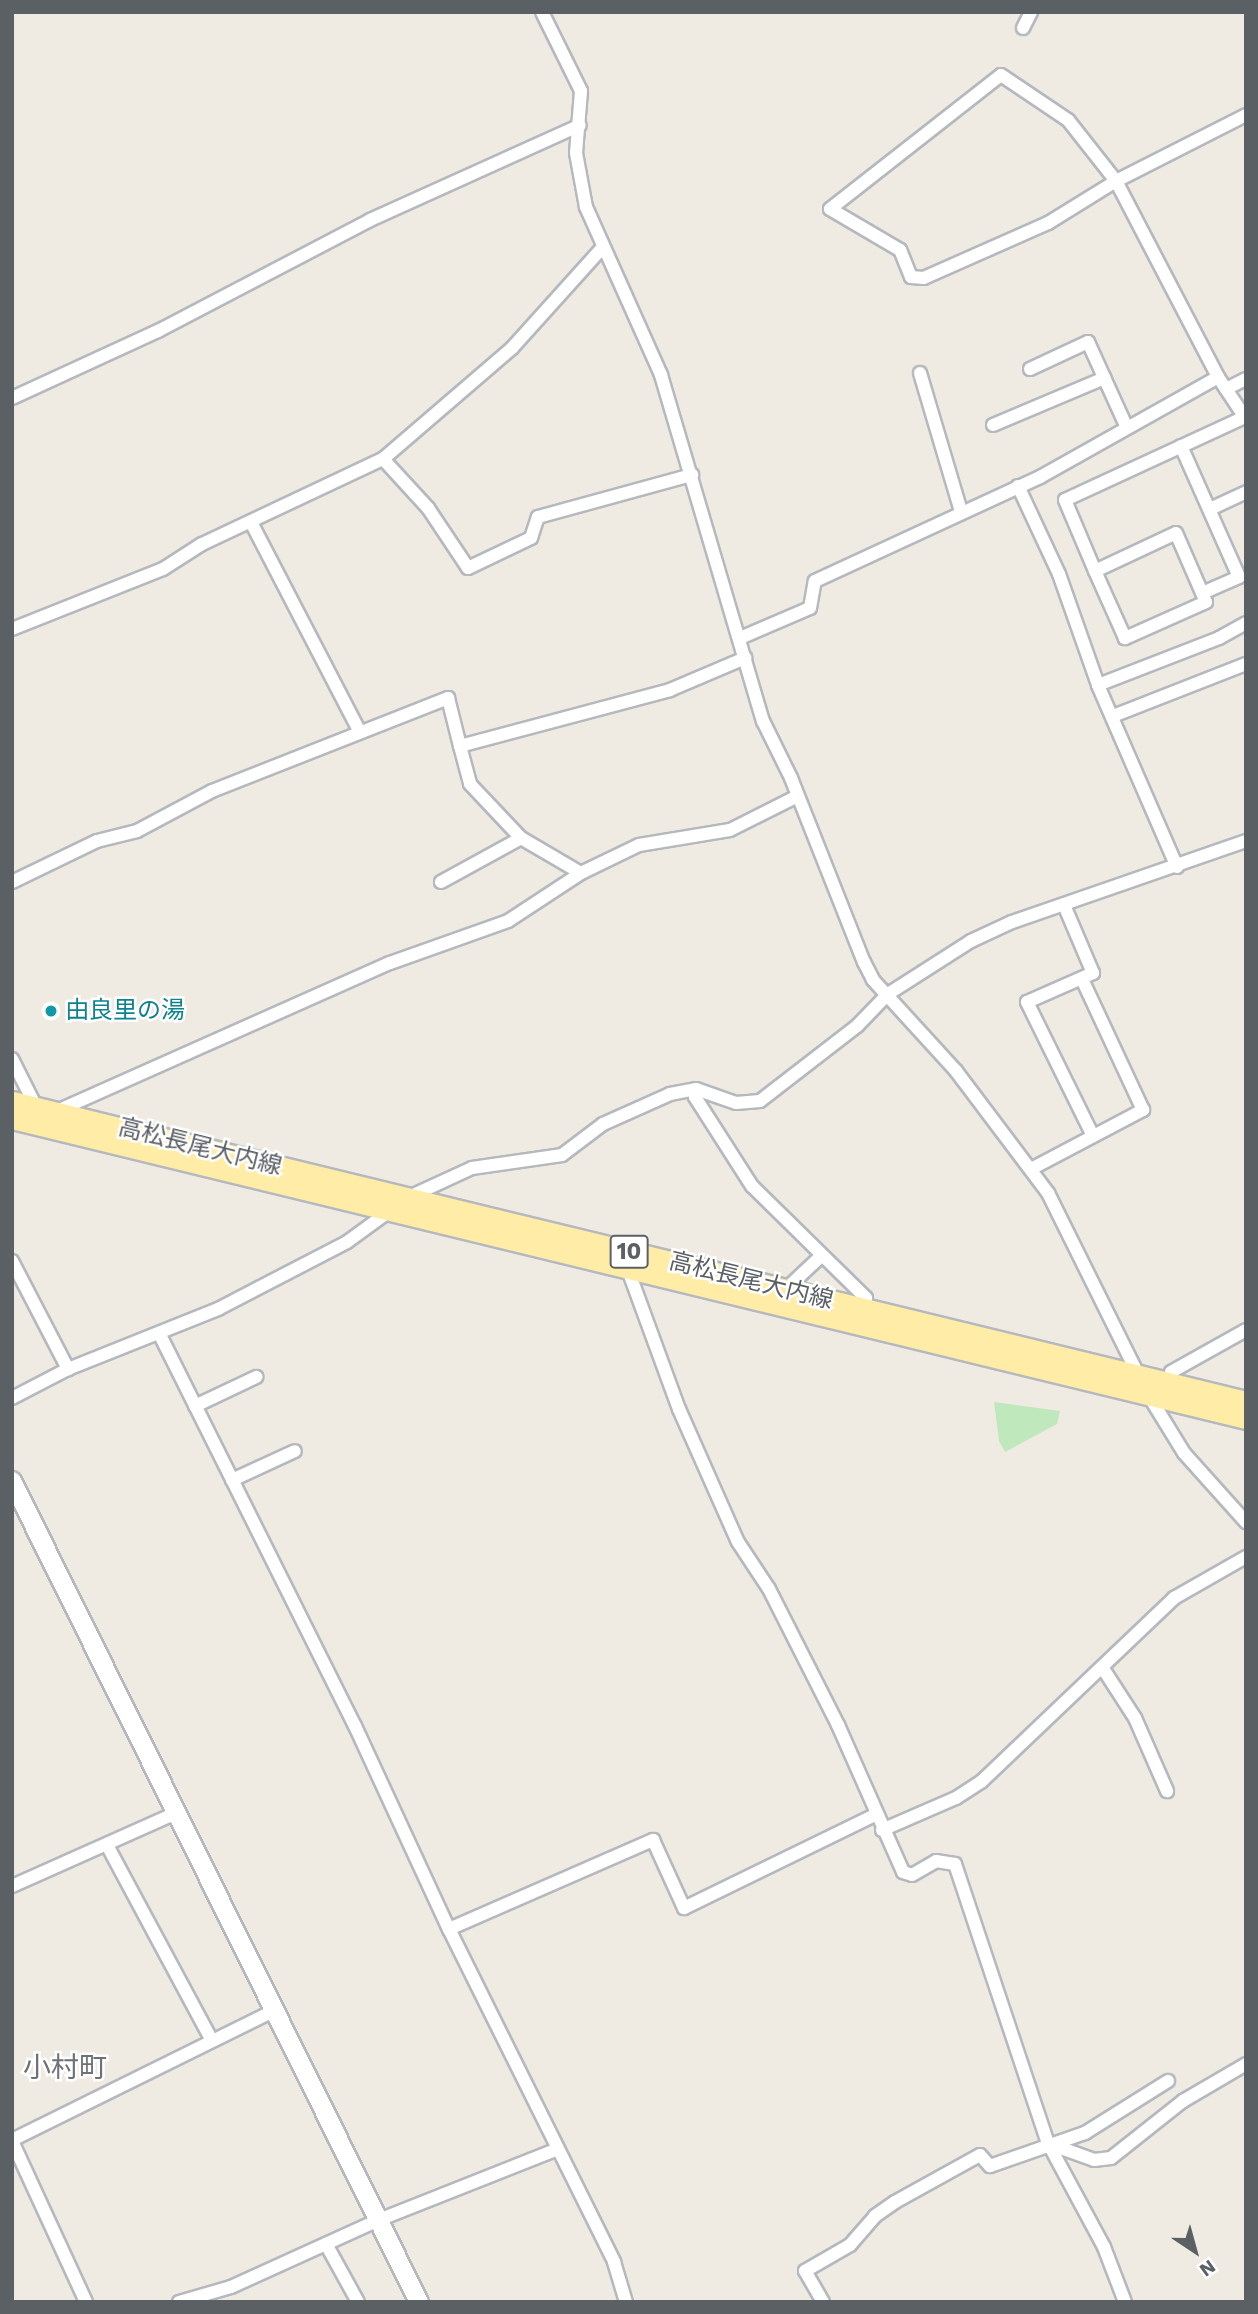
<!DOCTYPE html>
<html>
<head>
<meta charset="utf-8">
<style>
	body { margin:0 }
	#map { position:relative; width:1258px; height:2314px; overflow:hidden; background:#efebe2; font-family:"Work Sans","Noto Sans JP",sans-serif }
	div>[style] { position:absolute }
	.green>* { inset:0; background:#bfe8bd }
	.roads { filter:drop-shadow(2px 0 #b5b9be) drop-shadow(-2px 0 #b5b9be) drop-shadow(0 2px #b5b9be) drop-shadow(0 -2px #b5b9be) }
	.street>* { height:12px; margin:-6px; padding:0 6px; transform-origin:6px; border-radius:6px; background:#fff }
	.secondary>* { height:18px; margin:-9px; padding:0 9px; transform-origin:9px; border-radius:9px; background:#fff }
	.primary>* { height:19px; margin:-9.5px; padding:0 9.5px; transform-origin:9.5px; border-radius:9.5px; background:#ffeca7 }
	.dots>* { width:19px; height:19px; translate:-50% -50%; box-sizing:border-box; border:4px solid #fff; border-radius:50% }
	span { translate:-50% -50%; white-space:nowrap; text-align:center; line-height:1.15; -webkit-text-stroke:5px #fff; paint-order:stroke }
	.shield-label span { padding:2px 5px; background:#fff; border:2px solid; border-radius:5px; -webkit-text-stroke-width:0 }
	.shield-label { font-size:23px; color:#5b6065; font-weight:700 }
	.culture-label { font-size:24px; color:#0d838f }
	.left { translate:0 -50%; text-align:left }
	.street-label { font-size:24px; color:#5b6065 }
	.quarter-label { font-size:28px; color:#6c7277 }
	.frame { position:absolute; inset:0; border:14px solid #5b6065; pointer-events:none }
	.north { position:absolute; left:1160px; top:2216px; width:70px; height:70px; -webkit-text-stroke:5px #fff; paint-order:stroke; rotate:144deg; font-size:19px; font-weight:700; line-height:28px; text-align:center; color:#5b6065 }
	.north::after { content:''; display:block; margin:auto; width:24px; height:32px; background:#5b6065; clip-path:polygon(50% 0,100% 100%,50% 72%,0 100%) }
</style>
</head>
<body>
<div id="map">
	<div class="green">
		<i style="clip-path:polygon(994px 1402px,1060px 1411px,1057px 1424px,1005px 1452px,999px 1441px)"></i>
	</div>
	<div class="roads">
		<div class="street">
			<i style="left:542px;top:12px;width:88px;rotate:63.7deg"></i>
			<i style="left:581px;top:91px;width:62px;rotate:94.6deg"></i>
			<i style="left:576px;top:153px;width:55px;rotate:79.5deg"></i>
			<i style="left:586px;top:207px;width:184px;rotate:65.9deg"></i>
			<i style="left:661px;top:375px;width:361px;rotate:73.6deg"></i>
			<i style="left:763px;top:721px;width:64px;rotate:63.8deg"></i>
			<i style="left:791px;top:778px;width:198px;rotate:68.4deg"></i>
			<i style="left:864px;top:962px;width:20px;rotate:63deg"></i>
			<i style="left:873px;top:980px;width:123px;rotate:47.6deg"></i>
			<i style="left:956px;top:1071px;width:153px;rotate:53deg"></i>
			<i style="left:1048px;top:1193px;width:204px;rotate:63.6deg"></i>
			<i style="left:1023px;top:28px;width:18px;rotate:-63deg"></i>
			<i style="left:1246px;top:115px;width:146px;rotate:153.1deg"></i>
			<i style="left:1116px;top:181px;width:80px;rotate:148.3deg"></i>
			<i style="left:1048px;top:223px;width:136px;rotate:156.1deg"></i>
			<i style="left:924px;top:278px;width:13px;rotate:-176deg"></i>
			<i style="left:911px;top:277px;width:29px;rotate:-112deg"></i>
			<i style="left:900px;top:250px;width:81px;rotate:-149.6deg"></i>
			<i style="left:830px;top:209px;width:217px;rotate:-38.1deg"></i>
			<i style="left:1001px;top:75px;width:81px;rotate:33.9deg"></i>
			<i style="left:1068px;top:120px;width:78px;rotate:51.8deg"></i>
			<i style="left:1116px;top:181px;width:221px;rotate:62.5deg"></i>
			<i style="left:1218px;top:377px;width:50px;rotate:56.3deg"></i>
			<i style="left:1030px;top:369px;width:64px;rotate:-25deg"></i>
			<i style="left:1088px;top:342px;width:94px;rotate:65.6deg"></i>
			<i style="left:920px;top:373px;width:144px;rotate:73.5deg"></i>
			<i style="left:1226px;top:389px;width:22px;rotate:-27deg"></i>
			<i style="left:12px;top:398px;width:161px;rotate:-24.7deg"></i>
			<i style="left:158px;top:331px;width:239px;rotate:-27.6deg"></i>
			<i style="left:370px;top:220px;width:230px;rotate:-24.3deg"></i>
			<i style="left:993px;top:425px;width:121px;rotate:-22.9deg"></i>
			<i style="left:1181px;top:446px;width:143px;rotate:66.1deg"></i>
			<i style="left:1239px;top:577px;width:40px;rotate:156.6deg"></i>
			<i style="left:383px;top:459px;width:67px;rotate:47.4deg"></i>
			<i style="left:428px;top:508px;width:72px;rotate:56.3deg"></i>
			<i style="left:468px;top:568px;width:70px;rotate:-25.5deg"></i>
			<i style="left:531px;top:538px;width:22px;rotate:-72deg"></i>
			<i style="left:538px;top:517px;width:160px;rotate:-15.3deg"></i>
			<i style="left:1018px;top:486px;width:97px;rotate:65deg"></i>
			<i style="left:1059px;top:574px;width:118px;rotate:70.6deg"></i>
			<i style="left:1210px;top:509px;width:40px;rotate:-25deg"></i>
			<i style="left:252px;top:524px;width:234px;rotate:62.6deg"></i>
			<i style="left:1095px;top:571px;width:89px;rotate:-25.1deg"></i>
			<i style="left:1176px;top:533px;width:75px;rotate:66.5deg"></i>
			<i style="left:1206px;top:602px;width:89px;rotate:156deg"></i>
			<i style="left:1125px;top:638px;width:73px;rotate:-114.1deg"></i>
			<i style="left:1095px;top:571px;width:77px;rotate:-112.9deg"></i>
			<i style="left:1065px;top:500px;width:198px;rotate:-24.8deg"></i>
			<i style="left:12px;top:629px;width:162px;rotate:-21.7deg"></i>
			<i style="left:163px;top:569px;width:46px;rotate:-32.7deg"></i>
			<i style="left:202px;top:544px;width:200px;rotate:-25.2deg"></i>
			<i style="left:383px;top:459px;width:170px;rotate:-40.7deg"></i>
			<i style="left:512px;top:348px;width:133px;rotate:-48deg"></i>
			<i style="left:740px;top:638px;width:76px;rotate:-23.2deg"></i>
			<i style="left:810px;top:608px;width:27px;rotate:-80deg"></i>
			<i style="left:815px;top:581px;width:248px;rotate:-24.8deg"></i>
			<i style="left:1040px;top:477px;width:204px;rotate:-29.3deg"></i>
			<i style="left:1113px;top:716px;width:143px;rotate:-21.4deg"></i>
			<i style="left:460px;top:746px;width:39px;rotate:75deg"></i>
			<i style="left:470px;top:784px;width:74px;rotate:46.6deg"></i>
			<i style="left:521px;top:838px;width:69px;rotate:30.3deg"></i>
			<i style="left:581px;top:873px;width:64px;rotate:-25.8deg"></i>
			<i style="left:639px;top:845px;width:92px;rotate:-9.4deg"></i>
			<i style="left:730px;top:830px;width:76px;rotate:-26.6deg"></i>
			<i style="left:1177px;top:867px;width:198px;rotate:-113.5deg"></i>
			<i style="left:1098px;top:685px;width:130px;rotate:-21.2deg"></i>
			<i style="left:1219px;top:638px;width:31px;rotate:-29deg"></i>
			<i style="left:12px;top:882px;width:94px;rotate:-25.8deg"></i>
			<i style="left:97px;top:841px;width:41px;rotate:-14deg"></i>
			<i style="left:137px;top:831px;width:85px;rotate:-28.1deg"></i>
			<i style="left:212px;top:791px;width:254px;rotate:-21.5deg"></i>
			<i style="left:448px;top:698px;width:49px;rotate:76deg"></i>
			<i style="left:460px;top:746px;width:217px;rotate:-14.9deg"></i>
			<i style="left:670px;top:690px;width:82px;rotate:-23.1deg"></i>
			<i style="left:441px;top:882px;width:91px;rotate:-28.8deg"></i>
			<i style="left:1064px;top:905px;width:74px;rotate:66.9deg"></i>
			<i style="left:1093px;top:973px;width:72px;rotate:156.3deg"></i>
			<i style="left:1027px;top:1002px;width:149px;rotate:63.8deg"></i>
			<i style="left:12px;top:1059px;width:54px;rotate:63.4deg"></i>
			<i style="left:696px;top:1089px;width:8px;rotate:97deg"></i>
			<i style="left:695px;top:1097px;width:106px;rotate:57.4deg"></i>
			<i style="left:752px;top:1186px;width:160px;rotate:44.5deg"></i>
			<i style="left:866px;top:1298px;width:11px;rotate:100deg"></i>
			<i style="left:57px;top:1111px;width:364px;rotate:-24deg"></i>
			<i style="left:390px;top:963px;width:125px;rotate:-19.6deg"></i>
			<i style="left:508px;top:921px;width:87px;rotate:-33.3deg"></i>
			<i style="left:1031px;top:1169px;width:127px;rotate:-27.8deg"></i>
			<i style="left:1143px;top:1110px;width:145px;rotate:-115deg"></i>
			<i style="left:409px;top:1197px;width:69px;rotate:-24.7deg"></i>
			<i style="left:472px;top:1168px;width:91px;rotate:-8.2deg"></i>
			<i style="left:562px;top:1155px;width:51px;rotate:-37.1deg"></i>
			<i style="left:603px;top:1124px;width:73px;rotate:-24.1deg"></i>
			<i style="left:670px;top:1094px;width:26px;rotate:-11deg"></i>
			<i style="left:696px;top:1089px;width:42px;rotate:19.3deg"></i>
			<i style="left:736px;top:1103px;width:24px;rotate:-5deg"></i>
			<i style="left:760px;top:1101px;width:123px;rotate:-37.7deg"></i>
			<i style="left:857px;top:1026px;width:45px;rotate:-45.9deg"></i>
			<i style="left:888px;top:994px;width:98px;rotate:-32.6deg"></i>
			<i style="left:971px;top:941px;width:45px;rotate:-24.9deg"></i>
			<i style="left:1012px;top:922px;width:248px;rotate:-19.1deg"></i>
			<i style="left:12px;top:1261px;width:122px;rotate:62.6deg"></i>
			<i style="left:627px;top:1267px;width:151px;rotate:69.9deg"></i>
			<i style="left:679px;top:1409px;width:145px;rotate:66.1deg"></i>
			<i style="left:738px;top:1542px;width:56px;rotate:56.6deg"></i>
			<i style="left:769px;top:1589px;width:153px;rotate:63.1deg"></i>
			<i style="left:838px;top:1725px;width:161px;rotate:66.1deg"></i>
			<i style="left:903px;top:1872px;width:9px;rotate:18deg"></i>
			<i style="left:912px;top:1875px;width:28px;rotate:-30deg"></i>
			<i style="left:936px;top:1861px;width:19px;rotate:9deg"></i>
			<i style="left:955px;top:1864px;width:294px;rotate:71.6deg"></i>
			<i style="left:1048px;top:2143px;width:118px;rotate:61.7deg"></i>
			<i style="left:1104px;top:2247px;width:59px;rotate:69.1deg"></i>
			<i style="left:786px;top:1289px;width:47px;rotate:-43.3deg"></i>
			<i style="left:160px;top:1335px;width:437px;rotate:63.5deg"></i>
			<i style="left:355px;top:1726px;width:224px;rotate:65.2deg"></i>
			<i style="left:449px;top:1929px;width:223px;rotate:-23.6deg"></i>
			<i style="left:653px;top:1840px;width:75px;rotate:65.5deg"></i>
			<i style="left:684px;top:1908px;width:212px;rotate:-26deg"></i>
			<i style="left:1168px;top:1382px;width:10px;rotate:-73deg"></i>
			<i style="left:1171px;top:1372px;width:86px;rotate:-29.2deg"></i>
			<i style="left:1149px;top:1396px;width:67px;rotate:58.4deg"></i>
			<i style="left:1184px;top:1453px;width:93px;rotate:48.1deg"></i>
			<i style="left:12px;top:1398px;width:63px;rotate:-27.4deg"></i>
			<i style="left:68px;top:1369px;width:162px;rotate:-21.8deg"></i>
			<i style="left:218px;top:1309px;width:145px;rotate:-27.4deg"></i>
			<i style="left:347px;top:1242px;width:54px;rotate:-36deg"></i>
			<i style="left:195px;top:1406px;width:68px;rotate:-25.4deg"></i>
			<i style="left:232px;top:1480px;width:69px;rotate:-24.7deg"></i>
			<i style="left:1102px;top:1667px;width:61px;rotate:57.1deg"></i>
			<i style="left:1135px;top:1718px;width:80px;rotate:66.3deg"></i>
			<i style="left:882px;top:1830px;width:81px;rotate:-23.4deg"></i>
			<i style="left:956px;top:1798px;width:31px;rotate:-33deg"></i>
			<i style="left:982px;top:1781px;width:265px;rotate:-43.6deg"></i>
			<i style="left:1174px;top:1598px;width:83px;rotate:-29.7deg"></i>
			<i style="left:107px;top:1845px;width:222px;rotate:61.8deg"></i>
			<i style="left:12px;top:1886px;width:182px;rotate:-24deg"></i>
			<i style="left:449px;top:1929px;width:372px;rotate:63.6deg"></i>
			<i style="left:614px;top:2262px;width:42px;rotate:73.3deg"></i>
			<i style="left:12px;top:2140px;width:293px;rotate:-26.3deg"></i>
			<i style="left:12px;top:2141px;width:177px;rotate:65.3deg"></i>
			<i style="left:1061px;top:2148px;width:35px;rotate:20deg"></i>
			<i style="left:1094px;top:2160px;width:17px;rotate:-7deg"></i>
			<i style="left:1111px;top:2158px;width:92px;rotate:-38.4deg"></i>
			<i style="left:1183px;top:2101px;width:73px;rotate:-30.4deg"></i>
			<i style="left:326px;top:2244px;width:66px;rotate:61.1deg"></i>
			<i style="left:179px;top:2302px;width:54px;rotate:-16.1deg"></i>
			<i style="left:231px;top:2287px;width:165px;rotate:-24.4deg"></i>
			<i style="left:381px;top:2219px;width:190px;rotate:-21.6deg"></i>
			<i style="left:823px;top:2302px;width:36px;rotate:-120deg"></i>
			<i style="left:805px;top:2271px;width:52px;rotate:-30deg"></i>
			<i style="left:850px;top:2245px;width:38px;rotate:-49deg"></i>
			<i style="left:875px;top:2216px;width:24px;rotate:-35deg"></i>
			<i style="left:895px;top:2202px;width:97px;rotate:-28.9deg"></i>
			<i style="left:980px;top:2155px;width:15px;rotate:48deg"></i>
			<i style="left:990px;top:2166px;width:101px;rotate:-19.2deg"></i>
			<i style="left:1085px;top:2133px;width:98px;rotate:-32.1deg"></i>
		</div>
		<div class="secondary">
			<i style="left:12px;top:1481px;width:916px;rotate:63.63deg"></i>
		</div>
		<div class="primary">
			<i style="left:12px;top:1101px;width:1270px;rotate:13.66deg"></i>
			<i style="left:12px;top:1119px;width:1270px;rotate:13.66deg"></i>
		</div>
	</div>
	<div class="dots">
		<i style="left:51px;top:1011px;background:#0f9aa8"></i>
	</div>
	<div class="shield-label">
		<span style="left:629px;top:1252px">10</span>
	</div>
	<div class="culture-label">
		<span class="left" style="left:65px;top:1011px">由良里の湯</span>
	</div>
	<div class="street-label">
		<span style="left:200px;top:1147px;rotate:14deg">高松長尾大内線</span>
		<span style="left:751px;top:1281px;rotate:14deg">高松長尾大内線</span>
	</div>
	<div class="quarter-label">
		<span style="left:65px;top:2068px">小村町</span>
	</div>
	<div class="frame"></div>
	<div class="north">N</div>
</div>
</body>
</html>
